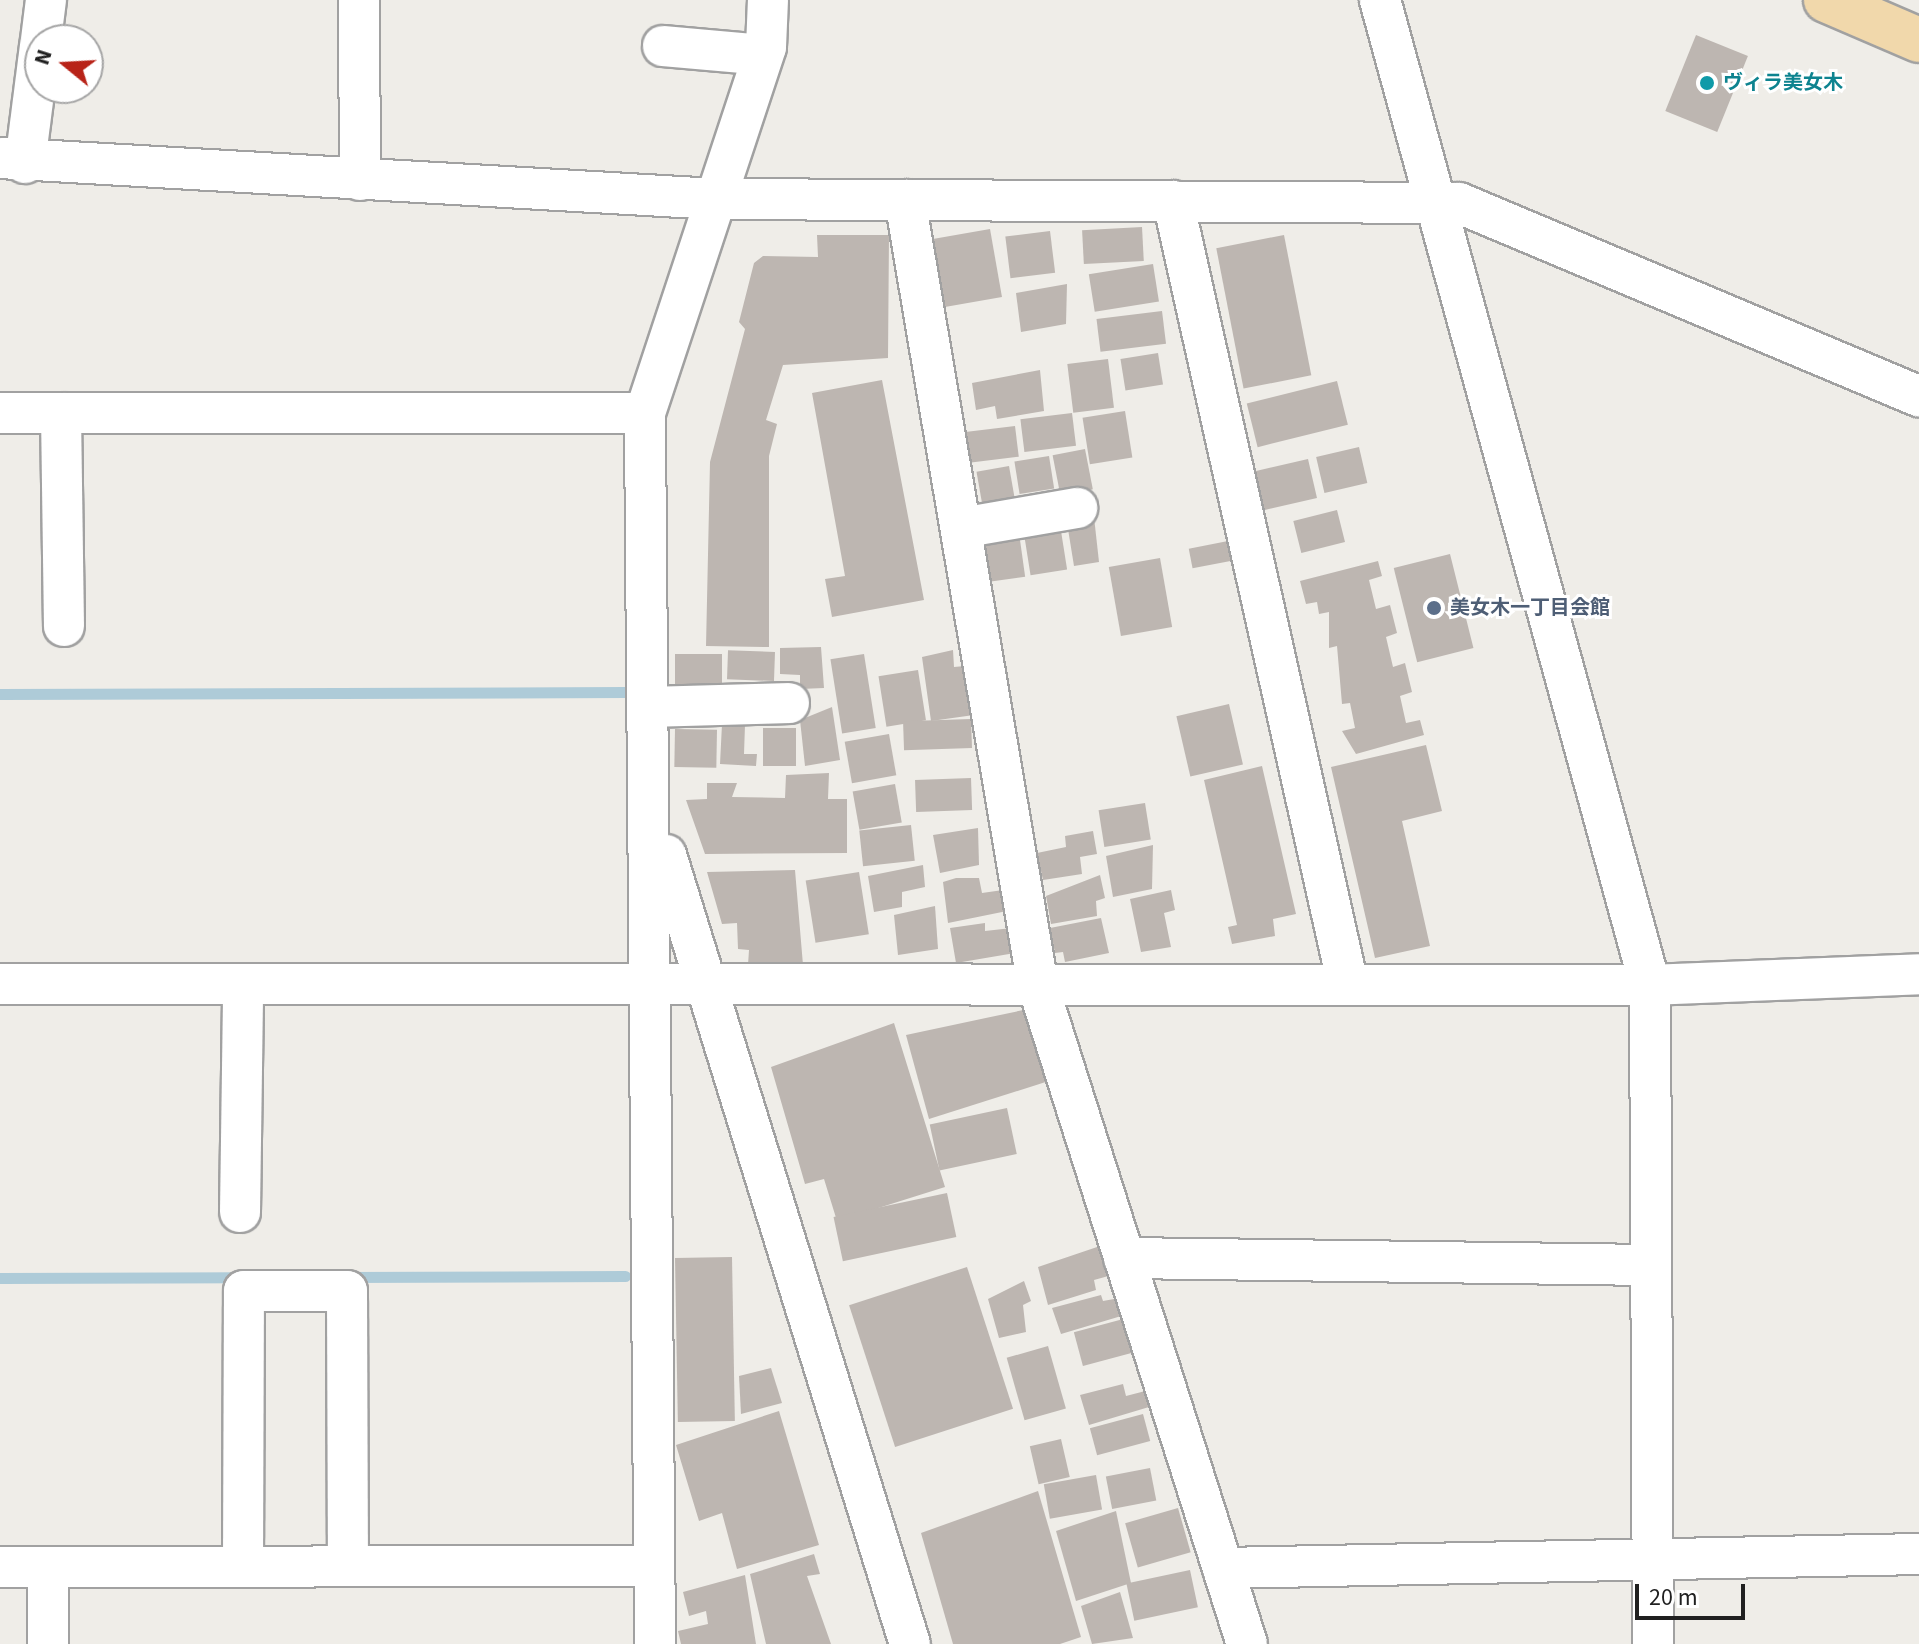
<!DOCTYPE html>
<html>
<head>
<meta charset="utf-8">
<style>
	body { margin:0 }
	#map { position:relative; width:1919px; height:1644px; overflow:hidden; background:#efede8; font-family:"Source Sans 3","Noto Sans JP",sans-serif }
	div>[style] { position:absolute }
	.stream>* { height:11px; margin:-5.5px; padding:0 5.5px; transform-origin:5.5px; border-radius:5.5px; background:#aecbd8 }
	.building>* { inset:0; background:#bdb6b1; transform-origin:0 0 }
	.roads { filter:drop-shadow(2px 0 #a1a1a1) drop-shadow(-2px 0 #a1a1a1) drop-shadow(0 2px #a1a1a1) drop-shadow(0 -2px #a1a1a1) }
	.minor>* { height:40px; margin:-20px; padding:0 20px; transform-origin:20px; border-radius:20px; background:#fff }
	.major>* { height:44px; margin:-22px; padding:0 22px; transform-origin:22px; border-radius:22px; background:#f1d8ab }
	.dots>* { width:22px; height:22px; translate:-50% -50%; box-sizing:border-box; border:4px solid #fff; border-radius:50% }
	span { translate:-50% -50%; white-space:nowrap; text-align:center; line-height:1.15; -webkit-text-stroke:6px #fff; paint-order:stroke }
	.culture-label { font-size:20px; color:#0d838f; font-weight:700 }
	.left { translate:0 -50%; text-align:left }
	.service-label { font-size:20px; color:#4e5e75; font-weight:700 }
	.north { position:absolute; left:24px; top:24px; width:80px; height:80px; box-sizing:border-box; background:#fff; border:2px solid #a6a6a6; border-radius:50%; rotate:288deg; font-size:22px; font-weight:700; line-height:32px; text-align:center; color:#202020 }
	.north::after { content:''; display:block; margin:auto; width:28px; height:36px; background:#b82318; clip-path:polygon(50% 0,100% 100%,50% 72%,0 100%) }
	.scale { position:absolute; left:1635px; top:1584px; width:110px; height:36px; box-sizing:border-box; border:4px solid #202020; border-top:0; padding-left:10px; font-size:24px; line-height:28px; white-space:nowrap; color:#202020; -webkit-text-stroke:6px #fff; paint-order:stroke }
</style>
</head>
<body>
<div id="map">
	<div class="stream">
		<i style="left:0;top:694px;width:626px;rotate:-0.18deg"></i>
		<i style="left:345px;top:1277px;width:280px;rotate:-0.2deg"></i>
		<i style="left:0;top:1278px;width:243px;rotate:-0.2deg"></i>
	</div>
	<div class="building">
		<i style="left:1696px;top:35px;width:56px;height:82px;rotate:22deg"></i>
		<i style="left:1142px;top:227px;width:34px;height:60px;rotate:87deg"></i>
		<i style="left:990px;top:229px;width:69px;height:58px;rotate:80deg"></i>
		<i style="left:1050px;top:231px;width:42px;height:45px;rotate:83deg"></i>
		<i style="clip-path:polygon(817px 235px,889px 235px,888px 358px,783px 365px,766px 420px,777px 424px,769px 456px,769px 647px,706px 646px,710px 462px,745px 329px,739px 322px,754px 263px,763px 256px,818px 257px)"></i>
		<i style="left:1284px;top:235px;width:143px;height:69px;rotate:79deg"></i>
		<i style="left:1153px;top:264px;width:38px;height:65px;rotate:81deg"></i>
		<i style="clip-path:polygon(1067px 284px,1066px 324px,1021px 332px,1016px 293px)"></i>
		<i style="left:1162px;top:311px;width:33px;height:66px;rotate:83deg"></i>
		<i style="left:1158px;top:353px;width:32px;height:38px;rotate:81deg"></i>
		<i style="left:1108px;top:359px;width:49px;height:41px;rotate:83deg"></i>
		<i style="clip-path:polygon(1040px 370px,1044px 411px,997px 419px,995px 406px,976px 410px,972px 383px)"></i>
		<i style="clip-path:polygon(882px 380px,924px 600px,832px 617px,825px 579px,845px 576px,812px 393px)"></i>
		<i style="left:1337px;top:381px;width:45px;height:93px;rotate:76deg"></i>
		<i style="left:1125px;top:411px;width:47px;height:43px;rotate:81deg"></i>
		<i style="left:1072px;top:413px;width:33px;height:52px;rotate:83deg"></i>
		<i style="left:1015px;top:426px;width:31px;height:50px;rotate:83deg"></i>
		<i style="left:1359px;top:447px;width:37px;height:44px;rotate:77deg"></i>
		<i style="left:1085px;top:449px;width:41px;height:33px;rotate:79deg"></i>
		<i style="left:1049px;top:456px;width:33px;height:35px;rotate:81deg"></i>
		<i style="left:1308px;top:459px;width:40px;height:60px;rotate:77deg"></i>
		<i style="left:1009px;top:466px;width:41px;height:33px;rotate:80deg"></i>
		<i style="left:1337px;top:510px;width:33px;height:45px;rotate:76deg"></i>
		<i style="clip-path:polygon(1094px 517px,1099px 562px,1074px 566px,1068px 529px)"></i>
		<i style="left:1061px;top:531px;width:39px;height:37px;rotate:81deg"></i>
		<i style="left:1020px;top:540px;width:37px;height:40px;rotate:82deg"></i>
		<i style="left:1228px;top:541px;width:20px;height:40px;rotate:79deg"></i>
		<i style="left:1450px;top:554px;width:97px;height:58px;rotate:76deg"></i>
		<i style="left:1160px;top:558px;width:70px;height:52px;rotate:80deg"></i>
		<i style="clip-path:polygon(1378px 561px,1382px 576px,1369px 580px,1376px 609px,1390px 605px,1397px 633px,1386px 637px,1393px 667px,1405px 663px,1412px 692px,1400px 696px,1406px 723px,1420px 720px,1424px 735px,1356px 754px,1342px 731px,1355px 728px,1350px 703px,1342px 704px,1337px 646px,1329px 648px,1329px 612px,1319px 614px,1317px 602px,1306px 604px,1300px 581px)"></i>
		<i style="clip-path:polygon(821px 647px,824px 688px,800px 689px,800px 675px,780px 674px,780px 648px)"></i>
		<i style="clip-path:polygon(953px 650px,954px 667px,965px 666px,974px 715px,931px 721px,922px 657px)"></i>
		<i style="left:775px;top:652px;width:29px;height:47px;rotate:92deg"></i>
		<i style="left:675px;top:654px;width:47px;height:31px"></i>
		<i style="left:864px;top:654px;width:75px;height:34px;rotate:81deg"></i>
		<i style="left:918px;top:670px;width:51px;height:40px;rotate:81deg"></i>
		<i style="left:1229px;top:704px;width:62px;height:54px;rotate:77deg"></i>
		<i style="clip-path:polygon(832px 707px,840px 760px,805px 766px,800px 720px)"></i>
		<i style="left:971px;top:719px;width:29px;height:68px;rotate:88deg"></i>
		<i style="clip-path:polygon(722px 724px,745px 725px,744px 754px,757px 754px,756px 766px,720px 764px)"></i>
		<i style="left:796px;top:728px;width:38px;height:33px;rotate:90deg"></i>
		<i style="left:675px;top:729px;width:42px;height:38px;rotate:1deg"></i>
		<i style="left:889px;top:734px;width:42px;height:45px;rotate:80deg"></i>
		<i style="clip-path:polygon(1426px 745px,1442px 811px,1402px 821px,1430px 946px,1375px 958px,1331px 767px)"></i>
		<i style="clip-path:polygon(1262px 766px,1296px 914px,1273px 919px,1275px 936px,1232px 944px,1228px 927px,1237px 925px,1204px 780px)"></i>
		<i style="clip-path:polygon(829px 773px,828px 799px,847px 799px,847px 853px,705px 854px,686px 800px,707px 799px,707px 783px,737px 783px,732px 797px,785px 798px,786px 775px)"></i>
		<i style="left:971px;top:778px;width:32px;height:56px;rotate:88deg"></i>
		<i style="left:895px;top:784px;width:39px;height:43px;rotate:80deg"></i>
		<i style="left:1145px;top:803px;width:37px;height:47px;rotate:81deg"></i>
		<i style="left:911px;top:825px;width:36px;height:52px;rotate:84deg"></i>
		<i style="clip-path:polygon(978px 828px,979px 865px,940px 873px,933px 835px)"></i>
		<i style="clip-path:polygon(1093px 831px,1097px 854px,1080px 857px,1082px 874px,1043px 880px,1037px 853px,1066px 847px,1065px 836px)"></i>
		<i style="clip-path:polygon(1153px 845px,1152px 889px,1113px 897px,1106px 856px)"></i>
		<i style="clip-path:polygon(923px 865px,925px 887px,902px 892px,902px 907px,874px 912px,868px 876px)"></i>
		<i style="clip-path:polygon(795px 870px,803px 965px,748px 965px,749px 950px,738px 949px,737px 923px,722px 924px,707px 872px)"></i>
		<i style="left:859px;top:872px;width:63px;height:54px;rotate:81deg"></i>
		<i style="clip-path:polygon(1100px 875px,1105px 898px,1096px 901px,1097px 916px,1051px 924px,1046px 896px)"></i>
		<i style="clip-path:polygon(956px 878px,979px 878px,982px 893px,1003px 890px,1007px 911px,948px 923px,943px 882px)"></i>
		<i style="clip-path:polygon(1171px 890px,1175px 910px,1164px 913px,1171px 947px,1141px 952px,1130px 899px)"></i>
		<i style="clip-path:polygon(935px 906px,938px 949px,898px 955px,894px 915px)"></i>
		<i style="clip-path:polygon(1101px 918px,1109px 953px,1065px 962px,1063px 952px,1055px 953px,1050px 928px)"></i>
		<i style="clip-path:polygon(985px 923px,985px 931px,1012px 928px,1015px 953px,956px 963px,950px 928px)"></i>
		<i style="clip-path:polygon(1028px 1009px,1055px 1079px,929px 1119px,906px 1035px)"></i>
		<i style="clip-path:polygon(894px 1023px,945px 1187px,837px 1221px,824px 1179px,805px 1184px,771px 1067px)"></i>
		<i style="left:1007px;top:1108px;width:47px;height:79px;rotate:78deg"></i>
		<i style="left:947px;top:1193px;width:45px;height:116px;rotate:78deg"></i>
		<i style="clip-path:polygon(1103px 1245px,1112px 1275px,1094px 1280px,1096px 1290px,1048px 1305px,1038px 1267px)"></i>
		<i style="left:732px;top:1257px;width:164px;height:57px;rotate:89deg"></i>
		<i style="left:967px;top:1267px;width:149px;height:124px;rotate:72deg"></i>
		<i style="clip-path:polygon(1024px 1281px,1031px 1301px,1023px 1305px,1026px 1332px,999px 1338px,988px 1299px)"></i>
		<i style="clip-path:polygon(1101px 1295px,1103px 1301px,1125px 1297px,1128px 1314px,1061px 1334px,1052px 1308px)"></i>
		<i style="left:1127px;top:1318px;width:35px;height:55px;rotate:75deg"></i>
		<i style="left:1048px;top:1346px;width:65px;height:43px;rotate:74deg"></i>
		<i style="clip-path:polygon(771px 1368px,782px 1403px,741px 1414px,739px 1376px)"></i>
		<i style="clip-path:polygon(1123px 1384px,1126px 1396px,1153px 1389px,1159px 1404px,1089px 1425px,1080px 1395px)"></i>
		<i style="clip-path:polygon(779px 1411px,819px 1545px,737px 1569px,722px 1513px,699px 1521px,676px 1445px)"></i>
		<i style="left:1143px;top:1414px;width:28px;height:55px;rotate:75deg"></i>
		<i style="left:1061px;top:1439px;width:39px;height:32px;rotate:77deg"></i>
		<i style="left:1150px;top:1468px;width:33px;height:45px;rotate:79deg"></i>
		<i style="left:1096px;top:1475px;width:35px;height:53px;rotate:80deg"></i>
		<i style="clip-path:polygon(1038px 1491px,1081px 1637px,1060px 1644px,953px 1644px,921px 1533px)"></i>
		<i style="left:1178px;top:1508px;width:46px;height:55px;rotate:74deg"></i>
		<i style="clip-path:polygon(1116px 1511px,1131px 1583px,1076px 1601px,1056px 1531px)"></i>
		<i style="clip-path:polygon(814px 1554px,820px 1574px,807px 1576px,831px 1644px,766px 1644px,750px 1574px)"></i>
		<i style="left:1190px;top:1570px;width:38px;height:65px;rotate:78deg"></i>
		<i style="clip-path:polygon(745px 1575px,756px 1644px,681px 1644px,678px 1631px,708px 1624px,706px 1611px,689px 1616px,683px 1592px)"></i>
		<i style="clip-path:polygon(1120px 1592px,1133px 1638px,1092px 1644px,1081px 1606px)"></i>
	</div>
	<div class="roads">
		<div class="minor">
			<i style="left:359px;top:0;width:180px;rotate:89.7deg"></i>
			<i style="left:1380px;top:0;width:1021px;rotate:74.67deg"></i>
			<i style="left:1650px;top:985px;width:659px;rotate:89.74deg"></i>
			<i style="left:41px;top:40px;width:40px;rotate:-82.9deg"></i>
			<i style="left:663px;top:46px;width:100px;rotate:5.1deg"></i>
			<i style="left:0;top:158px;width:716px;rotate:3.28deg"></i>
			<i style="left:715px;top:199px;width:744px;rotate:0.31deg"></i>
			<i style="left:1459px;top:203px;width:499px;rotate:22.8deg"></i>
			<i style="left:25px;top:163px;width:118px;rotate:-82.7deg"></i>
			<i style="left:905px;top:200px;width:797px;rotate:80.4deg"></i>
			<i style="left:1038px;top:986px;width:690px;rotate:72.38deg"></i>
			<i style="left:1173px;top:201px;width:799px;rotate:77.42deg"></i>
			<i style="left:0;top:413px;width:645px"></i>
			<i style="left:61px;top:413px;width:213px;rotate:89.2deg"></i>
			<i style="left:961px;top:528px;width:118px;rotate:-9.8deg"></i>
			<i style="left:650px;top:707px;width:139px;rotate:-1.6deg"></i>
			<i style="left:666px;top:855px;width:826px;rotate:72.82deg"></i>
			<i style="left:0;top:984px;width:1650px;rotate:0.03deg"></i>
			<i style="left:1650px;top:985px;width:269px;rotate:-2.3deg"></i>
			<i style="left:240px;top:1212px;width:227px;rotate:-89.2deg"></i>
			<i style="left:1124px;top:1258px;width:527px;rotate:0.76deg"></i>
			<i style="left:0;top:1567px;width:654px;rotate:-0.09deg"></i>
			<i style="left:243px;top:1567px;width:276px;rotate:-89.8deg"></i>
			<i style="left:244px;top:1291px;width:103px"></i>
			<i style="left:347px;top:1291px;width:275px;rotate:89.8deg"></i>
			<i style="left:1223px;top:1568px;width:696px;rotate:-1.15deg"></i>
			<i style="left:48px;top:1644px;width:77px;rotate:-90deg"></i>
			<i style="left:655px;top:1644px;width:1231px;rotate:-90.47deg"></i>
			<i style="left:645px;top:413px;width:385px;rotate:-71.7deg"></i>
			<i style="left:766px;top:47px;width:47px;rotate:-87.6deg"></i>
		</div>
		<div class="major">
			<i style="left:1826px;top:0;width:101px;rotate:23.3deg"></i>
		</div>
	</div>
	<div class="dots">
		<i style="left:1707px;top:83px;background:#0f9aa8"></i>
		<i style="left:1434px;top:608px;background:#5c6f8a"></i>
	</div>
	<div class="culture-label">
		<span class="left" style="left:1723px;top:83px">ヴィラ美女木</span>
	</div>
	<div class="service-label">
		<span class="left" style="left:1450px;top:608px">美女木一丁目会館</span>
	</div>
	<div class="north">N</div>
	<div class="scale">20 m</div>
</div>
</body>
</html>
